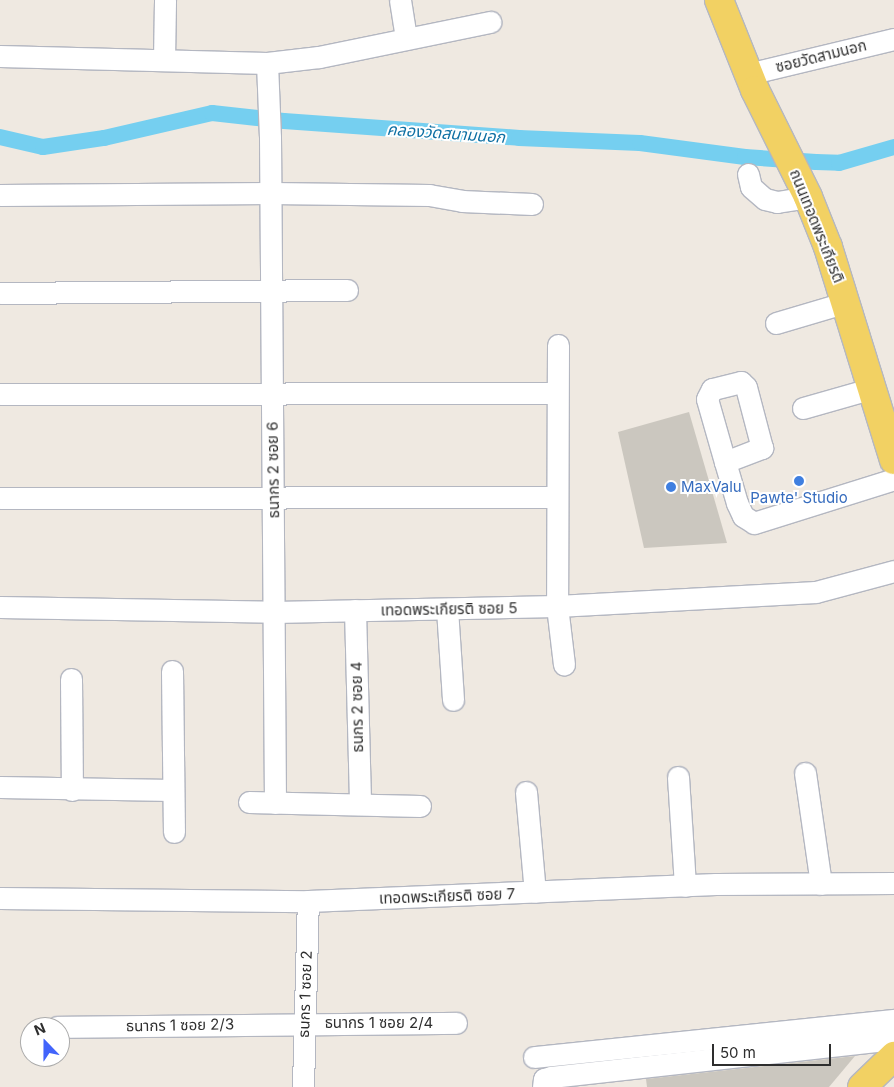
<!DOCTYPE html>
<html>
<head>
<meta charset="utf-8">
<style>
	body { margin:0 }
	#map { position:relative; width:894px; height:1087px; overflow:hidden; background:#efe9e1; font-family:Inter,"Noto Sans Thai",sans-serif }
	div>[style] { position:absolute }
	.canal>* { height:16px; margin:-8px; padding:0 8px; transform-origin:8px; border-radius:8px; background:#75cff0 }
	.building>* { inset:0; background:#cbc7bf }
	.roads { filter:drop-shadow(1px 0 #b4b7c1) drop-shadow(-1px 0 #b4b7c1) drop-shadow(0 1px #b4b7c1) drop-shadow(0 -1px #b4b7c1) }
	.minor>* { height:21px; margin:-10.5px; padding:0 10.5px; transform-origin:10.5px; border-radius:10.5px; background:#fff }
	.major>* { height:28px; margin:-14px; padding:0 14px; transform-origin:14px; border-radius:14px; background:#f2d163 }
	.dots>* { width:14px; height:14px; translate:-50% -50%; box-sizing:border-box; border:2px solid #fff; border-radius:50% }
	span { translate:-50% -50%; white-space:nowrap; text-align:center; line-height:1.15; -webkit-text-stroke:4px #fff; paint-order:stroke }
	.street-label { font-size:15px; color:#2e2e2e }
	.shop-label { font-size:15px; color:#366cbe }
	.left { translate:0 -50%; text-align:left }
	.water-label { font-size:16px; color:#0d6fa3; font-style:italic }
	.north { position:absolute; left:20px; top:1017px; width:50px; height:50px; box-sizing:border-box; background:#fff; border:1px solid #ababab; border-radius:50%; rotate:338deg; font-size:14px; font-weight:700; line-height:20px; text-align:center; color:#2e2e2e }
	.north::after { content:''; display:block; margin:auto; width:18px; height:22px; background:#4264fb; clip-path:polygon(50% 0,100% 100%,50% 72%,0 100%) }
	.scale { position:absolute; left:712px; top:1044px; width:119px; height:22px; box-sizing:border-box; border:2px solid #2e2e2e; border-top:0; padding-left:6px; font-size:15px; line-height:18px; white-space:nowrap; color:#2e2e2e; -webkit-text-stroke:4px #fff; paint-order:stroke }
</style>
</head>
<body>
<div id="map">
	<div class="canal">
		<i style="left:0;top:137px;width:44px;rotate:13.1deg"></i>
		<i style="left:43px;top:147px;width:62px;rotate:-8.4deg"></i>
		<i style="left:104px;top:138px;width:111px;rotate:-13deg"></i>
		<i style="left:212px;top:113px;width:72px;rotate:6.3deg"></i>
		<i style="left:284px;top:121px;width:236px;rotate:4.1deg"></i>
		<i style="left:519px;top:138px;width:121px;rotate:2.4deg"></i>
		<i style="left:640px;top:143px;width:106px;rotate:7.6deg"></i>
		<i style="left:745px;top:157px;width:71px;rotate:4deg"></i>
		<i style="left:816px;top:162px;width:23px;rotate:2deg"></i>
		<i style="left:839px;top:163px;width:57px;rotate:-16.2deg"></i>
	</div>
	<div class="building">
		<i style="clip-path:polygon(689px 412px,727px 543px,644px 548px,618px 432px)"></i>
		<i style="clip-path:polygon(855px 1056px,829px 1087px,647px 1087px,646px 1079px)"></i>
	</div>
	<div class="roads">
		<div class="minor">
			<i style="left:400px;top:0;width:39px;rotate:81deg"></i>
			<i style="left:0;top:56px;width:267px;rotate:1.5deg"></i>
			<i style="left:267px;top:63px;width:52px;rotate:-6.6deg"></i>
			<i style="left:319px;top:57px;width:175px;rotate:-11.6deg"></i>
			<i style="left:164px;top:59px;width:59px;rotate:-89deg"></i>
			<i style="left:267px;top:63px;width:74px;rotate:87.7deg"></i>
			<i style="left:270px;top:137px;width:666px;rotate:89.57deg"></i>
			<i style="left:748px;top:74px;width:150px;rotate:-13.5deg"></i>
			<i style="left:748px;top:174px;width:13px;rotate:77deg"></i>
			<i style="left:751px;top:187px;width:18px;rotate:41deg"></i>
			<i style="left:765px;top:199px;width:12px;rotate:14deg"></i>
			<i style="left:777px;top:202px;width:31px;rotate:-9deg"></i>
			<i style="left:0;top:195px;width:271px;rotate:-0.4deg"></i>
			<i style="left:271px;top:193px;width:158px;rotate:0.7deg"></i>
			<i style="left:429px;top:195px;width:34px;rotate:10deg"></i>
			<i style="left:462px;top:201px;width:70px;rotate:2.5deg"></i>
			<i style="left:0;top:293px;width:347px;rotate:-0.5deg"></i>
			<i style="left:776px;top:323px;width:74px;rotate:-16.5deg"></i>
			<i style="left:558px;top:345px;width:261px;rotate:90.2deg"></i>
			<i style="left:557px;top:606px;width:59px;rotate:83.2deg"></i>
			<i style="left:0;top:394px;width:557px;rotate:-0.1deg"></i>
			<i style="left:803px;top:408px;width:73px;rotate:-15.9deg"></i>
			<i style="left:725px;top:462px;width:40px;rotate:-21deg"></i>
			<i style="left:762px;top:448px;width:63px;rotate:-104.7deg"></i>
			<i style="left:746px;top:387px;width:7px;rotate:-135deg"></i>
			<i style="left:741px;top:382px;width:30px;rotate:166deg"></i>
			<i style="left:712px;top:389px;width:11px;rotate:117deg"></i>
			<i style="left:707px;top:399px;width:66px;rotate:74.1deg"></i>
			<i style="left:725px;top:462px;width:43px;rotate:73.7deg"></i>
			<i style="left:737px;top:503px;width:14px;rotate:65deg"></i>
			<i style="left:743px;top:516px;width:13px;rotate:32deg"></i>
			<i style="left:754px;top:523px;width:147px;rotate:-17.4deg"></i>
			<i style="left:0;top:498px;width:557px;rotate:-0.1deg"></i>
			<i style="left:0;top:607px;width:274px;rotate:1deg"></i>
			<i style="left:274px;top:612px;width:283px;rotate:-1.2deg"></i>
			<i style="left:557px;top:606px;width:259px;rotate:-3.1deg"></i>
			<i style="left:816px;top:592px;width:81px;rotate:-15.1deg"></i>
			<i style="left:447px;top:609px;width:91px;rotate:86.2deg"></i>
			<i style="left:355px;top:610px;width:194px;rotate:88.5deg"></i>
			<i style="left:172px;top:671px;width:161px;rotate:89.3deg"></i>
			<i style="left:71px;top:679px;width:111px;rotate:89.5deg"></i>
			<i style="left:805px;top:773px;width:112px;rotate:81.8deg"></i>
			<i style="left:678px;top:777px;width:109px;rotate:86.3deg"></i>
			<i style="left:0;top:787px;width:172px;rotate:1deg"></i>
			<i style="left:526px;top:792px;width:100px;rotate:84.9deg"></i>
			<i style="left:249px;top:802px;width:171px;rotate:1.3deg"></i>
			<i style="left:0;top:898px;width:308px;rotate:0.6deg"></i>
			<i style="left:308px;top:901px;width:408px;rotate:-2.4deg"></i>
			<i style="left:716px;top:884px;width:178px;rotate:-0.3deg"></i>
			<i style="left:57px;top:1027px;width:399px;rotate:-0.6deg"></i>
			<i style="left:534px;top:1057px;width:362px;rotate:-5.9deg"></i>
			<i style="left:303px;top:1087px;width:186px;rotate:-88.5deg"></i>
			<i style="left:543px;top:1087px;width:8px;rotate:-83deg"></i>
			<i style="left:544px;top:1079px;width:7px;rotate:-16deg"></i>
			<i style="left:551px;top:1077px;width:345px;rotate:-6.3deg"></i>
		</div>
		<div class="major">
			<i style="left:719px;top:0;width:97px;rotate:68.2deg"></i>
			<i style="left:755px;top:90px;width:119px;rotate:63.6deg"></i>
			<i style="left:808px;top:197px;width:54px;rotate:68.2deg"></i>
			<i style="left:828px;top:247px;width:223px;rotate:72.8deg"></i>
			<i style="left:862px;top:1087px;width:45px;rotate:-44.1deg"></i>
		</div>
	</div>
	<div class="dots">
		<i style="left:799px;top:481px;background:#3f7fe0"></i>
		<i style="left:671px;top:487px;background:#3f7fe0"></i>
	</div>
	<div class="street-label">
		<span style="left:821px;top:56px;rotate:-14deg">ซอยวัดสามนอก</span>
		<span style="left:817px;top:226px;rotate:68deg">ถนนเทอดพระเกียรติ</span>
		<span style="left:273px;top:470px;rotate:-91deg">ธนากร 2 ซอย 6</span>
		<span style="left:449px;top:609px;rotate:-1deg">เทอดพระเกียรติ ซอย 5</span>
		<span style="left:357px;top:707px;rotate:-91deg">ธนกร 2 ซอย 4</span>
		<span style="left:447px;top:896px;rotate:-2deg">เทอดพระเกียรติ ซอย 7</span>
		<span style="left:305px;top:994px;rotate:-88deg">ธนกร 1 ซอย 2</span>
		<span style="left:379px;top:1023px">ธนากร 1 ซอย 2/4</span>
		<span style="left:180px;top:1025px;rotate:-1deg">ธนากร 1 ซอย 2/3</span>
	</div>
	<div class="shop-label">
		<span class="left" style="left:681px;top:487px">MaxValu</span>
		<span style="left:799px;top:498px">Pawte' Studio</span>
	</div>
	<div class="water-label">
		<span style="left:446px;top:133px;rotate:4deg">คลองวัดสนามนอก</span>
	</div>
	<div class="north">N</div>
	<div class="scale">50 m</div>
</div>
</body>
</html>
